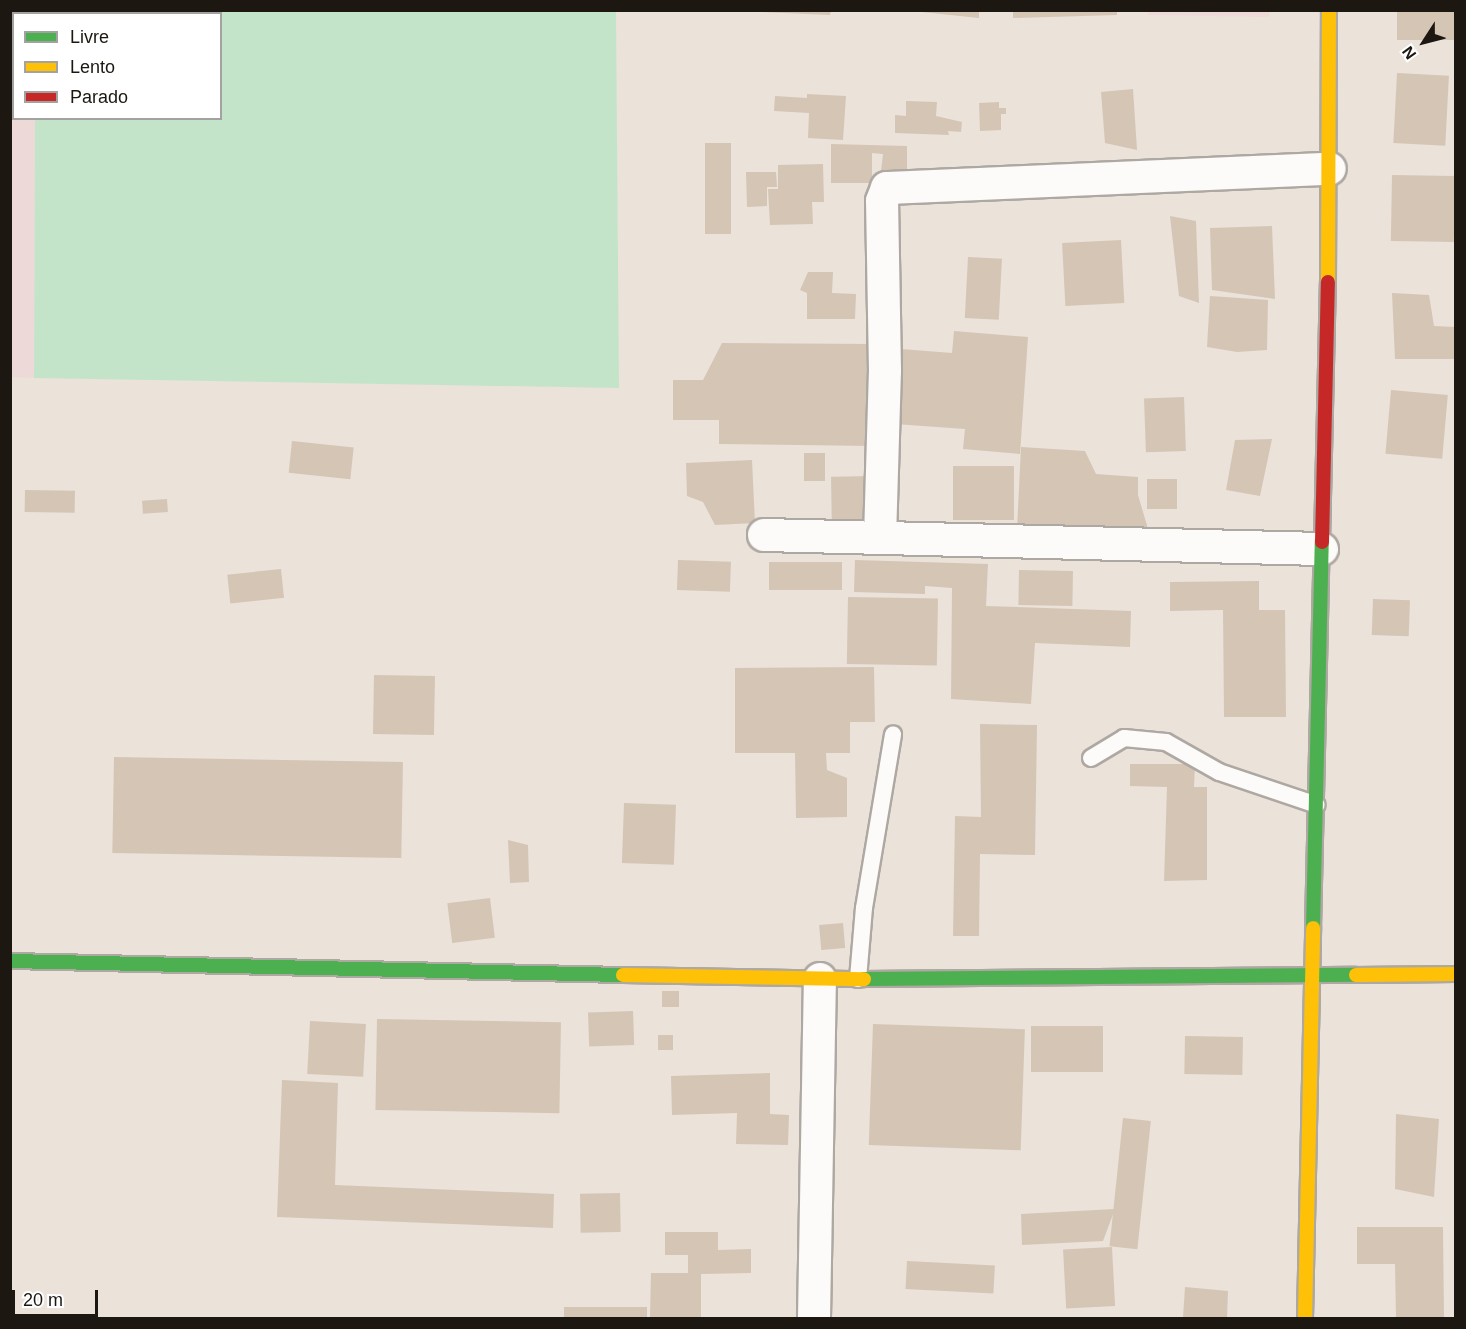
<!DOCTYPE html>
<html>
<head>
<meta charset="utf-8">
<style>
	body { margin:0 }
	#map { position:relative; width:1466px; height:1329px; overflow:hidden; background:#ebe2da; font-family:Arial,sans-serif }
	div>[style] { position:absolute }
	.industrial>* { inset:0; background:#eddad8 }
	.green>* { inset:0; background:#c4e4ca }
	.building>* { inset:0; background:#d5c5b5; transform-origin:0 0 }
	.roads { filter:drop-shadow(2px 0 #aea8a2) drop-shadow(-2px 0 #aea8a2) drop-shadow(0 2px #aea8a2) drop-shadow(0 -2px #aea8a2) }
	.lane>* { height:16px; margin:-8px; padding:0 8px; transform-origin:8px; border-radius:8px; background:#fcfbf9 }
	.street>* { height:32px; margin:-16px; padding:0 16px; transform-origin:16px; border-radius:16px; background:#fcfbf9 }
	.fast>* { height:14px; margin:-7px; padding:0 7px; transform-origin:7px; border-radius:7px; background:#4caf50 }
	.slow>* { height:14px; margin:-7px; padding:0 7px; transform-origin:7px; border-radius:7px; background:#ffc107 }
	.jam>* { height:14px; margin:-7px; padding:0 7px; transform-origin:7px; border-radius:7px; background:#c62828 }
	span { translate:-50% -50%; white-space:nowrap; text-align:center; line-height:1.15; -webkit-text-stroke:4.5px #fff; paint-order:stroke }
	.frame { position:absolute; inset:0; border:12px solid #1c1711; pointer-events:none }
	.legend { position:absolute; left:12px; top:12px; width:210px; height:108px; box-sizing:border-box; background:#fff; border:2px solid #a4a2a0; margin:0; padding:8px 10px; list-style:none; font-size:18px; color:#1c1711 }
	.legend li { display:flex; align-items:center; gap:12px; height:30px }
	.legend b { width:30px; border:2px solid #a4a2a0 }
	.north { position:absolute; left:1394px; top:12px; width:60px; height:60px; -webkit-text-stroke:4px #fff; paint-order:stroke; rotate:234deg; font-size:16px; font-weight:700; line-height:24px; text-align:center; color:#1c1711 }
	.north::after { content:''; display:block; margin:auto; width:21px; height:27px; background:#1c1711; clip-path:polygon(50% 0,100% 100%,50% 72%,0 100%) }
	.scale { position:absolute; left:12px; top:1290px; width:86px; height:27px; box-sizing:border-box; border:3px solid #1c1711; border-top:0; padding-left:8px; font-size:18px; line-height:21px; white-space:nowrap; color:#1c1711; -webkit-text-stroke:4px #fff; paint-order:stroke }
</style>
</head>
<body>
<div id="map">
	<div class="industrial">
		<i style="clip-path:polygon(11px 11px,35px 11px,14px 14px,14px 118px,35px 119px,34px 378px,11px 377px)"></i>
		<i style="clip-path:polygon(1148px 11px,1269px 11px,1269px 17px,1148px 15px)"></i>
	</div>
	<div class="green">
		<i style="clip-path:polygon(35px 11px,616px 11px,619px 388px,34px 378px,35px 119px,220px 118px,220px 14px)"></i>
	</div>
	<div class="building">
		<i style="clip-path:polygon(762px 10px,831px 10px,830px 15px,762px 12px)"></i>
		<i style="clip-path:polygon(903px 10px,979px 10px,979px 18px)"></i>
		<i style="clip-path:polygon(1013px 10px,1117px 10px,1117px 15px,1013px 18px)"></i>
		<i style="left:1397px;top:10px;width:58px;height:30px"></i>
		<i style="left:1397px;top:73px;width:52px;height:70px;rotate:3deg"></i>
		<i style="clip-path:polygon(1133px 89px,1137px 150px,1105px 143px,1101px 92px)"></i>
		<i style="clip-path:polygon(807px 94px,846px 96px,843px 140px,808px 138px,809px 113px,774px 111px,775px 96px,807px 98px)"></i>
		<i style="clip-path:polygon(906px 101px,937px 102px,936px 116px,962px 122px,961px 132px,948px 131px,949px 135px,895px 133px,895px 115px,906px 116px)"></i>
		<i style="clip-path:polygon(999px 102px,999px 108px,1006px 108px,1006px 114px,1001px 114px,1001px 130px,980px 131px,979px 103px)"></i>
		<i style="left:705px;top:143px;width:26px;height:91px"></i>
		<i style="clip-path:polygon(831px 144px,907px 146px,907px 172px,881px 171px,883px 154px,872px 153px,872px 183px,831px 183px)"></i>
		<i style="clip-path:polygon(823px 164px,824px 202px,812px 202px,813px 224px,770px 225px,768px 189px,778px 189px,778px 165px)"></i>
		<i style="clip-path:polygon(746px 172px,776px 172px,777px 187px,767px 187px,767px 206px,747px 207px)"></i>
		<i style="left:1392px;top:175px;width:63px;height:66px;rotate:1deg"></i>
		<i style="clip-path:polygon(1170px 216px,1196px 221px,1199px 303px,1179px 296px)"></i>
		<i style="clip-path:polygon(1272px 226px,1275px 299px,1212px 290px,1210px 228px)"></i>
		<i style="left:1121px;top:240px;width:63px;height:59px;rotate:87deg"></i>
		<i style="left:968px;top:257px;width:34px;height:61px;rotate:3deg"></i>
		<i style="clip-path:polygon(808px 272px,833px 272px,832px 293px,856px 294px,855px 319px,807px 319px,807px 293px,800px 290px)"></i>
		<i style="clip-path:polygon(1392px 293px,1429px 295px,1434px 326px,1455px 327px,1455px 359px,1395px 359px)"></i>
		<i style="clip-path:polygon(1210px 296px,1268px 300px,1267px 350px,1237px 352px,1207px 347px)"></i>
		<i style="clip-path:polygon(954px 331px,1028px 337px,1020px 454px,963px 449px,965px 429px,895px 424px,901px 349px,952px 353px)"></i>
		<i style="clip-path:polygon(722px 343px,872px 344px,872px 446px,719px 444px,719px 420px,673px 420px,673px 380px,703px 380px)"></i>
		<i style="left:1391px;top:390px;width:57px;height:64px;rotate:5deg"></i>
		<i style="left:1184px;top:397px;width:54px;height:40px;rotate:88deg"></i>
		<i style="clip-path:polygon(1272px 439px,1260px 496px,1226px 490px,1235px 440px)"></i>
		<i style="left:292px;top:441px;width:62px;height:32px;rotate:6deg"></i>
		<i style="clip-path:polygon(1021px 447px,1085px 451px,1096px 474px,1138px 477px,1138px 495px,1151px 539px,1017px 530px)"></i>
		<i style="left:804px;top:453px;width:21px;height:28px"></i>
		<i style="clip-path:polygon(752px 460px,755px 523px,715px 525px,703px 502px,687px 496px,686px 463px)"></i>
		<i style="left:953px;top:466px;width:61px;height:54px"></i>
		<i style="left:872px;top:476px;width:52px;height:41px;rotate:89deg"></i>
		<i style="left:1147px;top:479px;width:30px;height:30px"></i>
		<i style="left:25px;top:490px;width:50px;height:22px;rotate:1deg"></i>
		<i style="left:167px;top:499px;width:13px;height:25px;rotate:86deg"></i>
		<i style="left:678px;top:560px;width:53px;height:30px;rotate:2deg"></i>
		<i style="clip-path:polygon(855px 560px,988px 564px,986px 606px,1131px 611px,1130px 647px,1035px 643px,1031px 704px,951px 699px,952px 588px,925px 586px,925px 594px,854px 592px)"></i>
		<i style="left:769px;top:562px;width:73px;height:28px"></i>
		<i style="left:281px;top:569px;width:29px;height:54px;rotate:84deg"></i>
		<i style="left:1019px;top:570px;width:54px;height:35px;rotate:1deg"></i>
		<i style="clip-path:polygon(1259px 581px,1259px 610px,1285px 610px,1286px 717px,1224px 717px,1223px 610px,1170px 611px,1170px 582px)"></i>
		<i style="left:848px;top:597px;width:90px;height:67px;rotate:1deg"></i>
		<i style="left:1373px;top:599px;width:37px;height:36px;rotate:2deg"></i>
		<i style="clip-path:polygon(874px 667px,875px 722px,850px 722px,850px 753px,826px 753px,827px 770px,847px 778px,847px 817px,796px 818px,795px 753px,735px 753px,735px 668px)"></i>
		<i style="left:374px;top:675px;width:61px;height:59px;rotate:1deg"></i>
		<i style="clip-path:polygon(980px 724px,1037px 725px,1035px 855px,980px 854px,979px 936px,953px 936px,955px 816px,981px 817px)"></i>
		<i style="left:114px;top:757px;width:289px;height:96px;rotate:1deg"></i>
		<i style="clip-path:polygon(1130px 764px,1195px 764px,1194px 787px,1207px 787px,1207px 880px,1164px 881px,1167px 787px,1130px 786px)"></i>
		<i style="left:624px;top:803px;width:52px;height:60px;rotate:2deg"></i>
		<i style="clip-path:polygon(508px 840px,528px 845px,529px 882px,510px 883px)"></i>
		<i style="left:490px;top:898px;width:40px;height:43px;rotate:83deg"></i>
		<i style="left:843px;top:923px;width:25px;height:24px;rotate:85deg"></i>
		<i style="left:662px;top:991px;width:17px;height:16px"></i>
		<i style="left:633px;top:1011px;width:34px;height:45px;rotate:88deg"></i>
		<i style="left:377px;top:1019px;width:184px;height:91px;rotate:1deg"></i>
		<i style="left:310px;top:1021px;width:56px;height:53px;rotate:3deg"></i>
		<i style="left:873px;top:1024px;width:152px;height:121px;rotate:2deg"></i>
		<i style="left:1031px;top:1026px;width:72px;height:46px"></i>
		<i style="left:658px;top:1035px;width:15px;height:15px"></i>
		<i style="left:1185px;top:1036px;width:58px;height:38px;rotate:1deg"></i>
		<i style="clip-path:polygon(770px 1073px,770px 1114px,789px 1115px,788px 1145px,736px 1144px,737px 1113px,672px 1115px,671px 1076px)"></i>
		<i style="clip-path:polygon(282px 1080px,338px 1083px,335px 1185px,554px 1194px,553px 1228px,277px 1217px)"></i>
		<i style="clip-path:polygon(1396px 1114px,1439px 1119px,1434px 1197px,1395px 1189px)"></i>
		<i style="left:1123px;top:1118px;width:28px;height:129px;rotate:6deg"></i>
		<i style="left:620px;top:1193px;width:39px;height:40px;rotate:89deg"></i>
		<i style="clip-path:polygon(1115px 1209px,1103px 1241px,1022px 1245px,1021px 1214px)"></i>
		<i style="clip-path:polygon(1357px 1227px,1443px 1227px,1444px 1318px,1396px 1318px,1395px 1264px,1357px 1264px)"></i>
		<i style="clip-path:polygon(665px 1232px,718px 1232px,718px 1250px,751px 1249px,751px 1273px,701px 1274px,701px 1318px,650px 1318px,651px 1273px,688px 1273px,688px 1255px,665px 1255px)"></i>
		<i style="left:1112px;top:1247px;width:59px;height:49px;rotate:87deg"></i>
		<i style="left:907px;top:1261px;width:88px;height:28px;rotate:3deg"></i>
		<i style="clip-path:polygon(1185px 1287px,1228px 1291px,1227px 1318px,1183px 1318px)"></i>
		<i style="left:564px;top:1307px;width:83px;height:11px"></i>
	</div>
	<div class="roads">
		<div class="lane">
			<i style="left:1091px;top:758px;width:39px;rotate:-31deg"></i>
			<i style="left:1124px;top:738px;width:42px;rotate:5.4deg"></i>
			<i style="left:1166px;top:742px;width:61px;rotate:29.5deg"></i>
			<i style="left:1219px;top:772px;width:103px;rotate:18.6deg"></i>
			<i style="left:858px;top:979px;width:71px;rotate:-85.2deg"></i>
			<i style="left:864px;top:908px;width:176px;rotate:-80.5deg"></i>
		</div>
		<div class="street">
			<i style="left:764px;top:535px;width:558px;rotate:1.44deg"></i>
			<i style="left:880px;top:538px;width:167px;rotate:-88.3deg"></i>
			<i style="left:885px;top:371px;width:170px;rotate:-91deg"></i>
			<i style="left:882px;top:201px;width:14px;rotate:-69deg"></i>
			<i style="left:887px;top:188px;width:443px;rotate:-2.5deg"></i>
			<i style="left:814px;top:1318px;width:339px;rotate:-89deg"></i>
		</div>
		<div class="fast">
			<i style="left:1313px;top:928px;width:386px;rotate:-88.7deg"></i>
			<i style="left:10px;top:961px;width:613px;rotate:1.31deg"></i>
			<i style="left:864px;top:979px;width:492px;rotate:-0.5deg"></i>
		</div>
		<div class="slow">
			<i style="left:1328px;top:282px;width:272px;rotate:-89.8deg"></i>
			<i style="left:623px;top:975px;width:241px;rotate:1deg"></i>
			<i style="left:1356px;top:975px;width:100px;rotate:-0.6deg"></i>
			<i style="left:1305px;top:1318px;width:390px;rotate:-88.8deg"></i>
		</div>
		<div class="jam">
			<i style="left:1322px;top:542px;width:260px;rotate:-88.7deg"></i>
		</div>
	</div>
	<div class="frame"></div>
	<ul class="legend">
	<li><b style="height:8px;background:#4caf50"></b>Livre</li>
	<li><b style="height:8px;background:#ffc107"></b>Lento</li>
	<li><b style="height:8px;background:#c62828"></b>Parado</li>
	</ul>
	<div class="north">N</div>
	<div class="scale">20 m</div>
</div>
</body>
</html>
